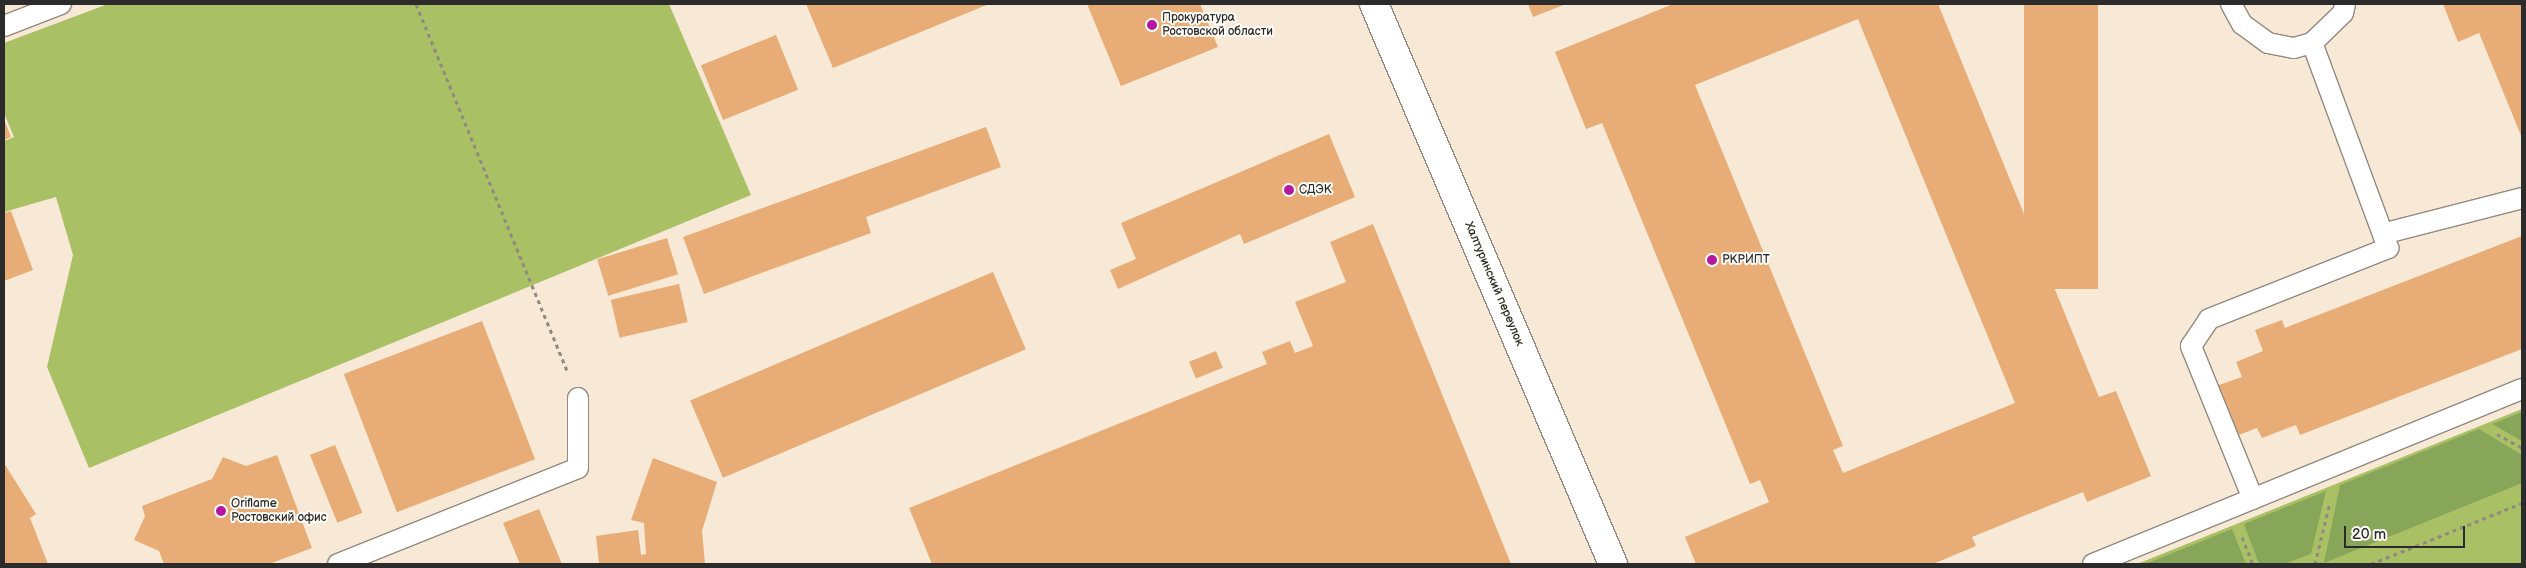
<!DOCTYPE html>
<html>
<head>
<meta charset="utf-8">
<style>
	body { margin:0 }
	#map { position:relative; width:2526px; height:568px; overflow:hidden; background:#f8e9d6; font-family:"Balsamiq Sans",sans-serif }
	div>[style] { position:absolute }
	.green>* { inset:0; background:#aac064 }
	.forest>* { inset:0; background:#87a65a }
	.building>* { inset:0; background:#e8ad77; transform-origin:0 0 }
	.path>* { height:3px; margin-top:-1.5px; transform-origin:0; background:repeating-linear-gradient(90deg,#928a80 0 4px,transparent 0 8px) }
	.roads { filter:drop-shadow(1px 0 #928a80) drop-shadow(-1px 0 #928a80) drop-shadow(0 1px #928a80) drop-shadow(0 -1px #928a80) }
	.lane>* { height:20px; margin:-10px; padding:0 10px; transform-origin:10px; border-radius:10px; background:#fff }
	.secondary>* { height:28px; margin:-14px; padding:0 14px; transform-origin:14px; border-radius:14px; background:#fff }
	.dots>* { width:14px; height:14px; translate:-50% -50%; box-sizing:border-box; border:2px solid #fdfcf7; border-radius:50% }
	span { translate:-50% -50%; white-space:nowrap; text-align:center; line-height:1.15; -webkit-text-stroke:4px #fdfcf7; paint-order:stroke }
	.poi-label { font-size:12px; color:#2b2b2b }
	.left { translate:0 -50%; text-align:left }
	.street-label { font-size:12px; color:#2b2b2b }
	.frame { position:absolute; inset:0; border:5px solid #2b2b2b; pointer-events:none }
	.scale { position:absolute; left:2344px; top:526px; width:121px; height:22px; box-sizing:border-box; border:2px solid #2b2b2b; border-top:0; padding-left:6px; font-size:15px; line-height:18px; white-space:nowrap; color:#2b2b2b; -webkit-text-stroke:4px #fdfcf7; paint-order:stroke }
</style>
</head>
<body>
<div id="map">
	<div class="green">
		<i style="clip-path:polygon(108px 4px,669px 4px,751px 195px,89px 468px,47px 367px,73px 255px,56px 197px,4px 212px,4px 141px,14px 137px,4px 113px,4px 43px)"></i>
		<i style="clip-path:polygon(2522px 409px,2522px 564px,2137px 564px)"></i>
	</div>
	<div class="forest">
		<i style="clip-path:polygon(2522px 412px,2522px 441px,2492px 424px)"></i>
		<i style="clip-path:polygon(2479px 429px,2522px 455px,2522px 483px,2324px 563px,2340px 485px)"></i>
		<i style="clip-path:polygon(2326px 491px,2311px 554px,2284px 564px,2259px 564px,2244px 524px)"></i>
		<i style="clip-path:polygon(2232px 529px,2246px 564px,2145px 564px)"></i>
	</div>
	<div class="building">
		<i style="clip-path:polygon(806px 4px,989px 4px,833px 68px)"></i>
		<i style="clip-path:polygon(1087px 4px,1200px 4px,1218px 47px,1121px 86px)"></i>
		<i style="clip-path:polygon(1528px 4px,1566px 4px,1533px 17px)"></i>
		<i style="clip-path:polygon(evenodd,1673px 4px,1938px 4px,2099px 397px,2116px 391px,2151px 476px,2087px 502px,2083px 492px,1972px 537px,1976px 546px,1933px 564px,1696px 564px,1685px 537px,1769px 502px,1760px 480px,1750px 484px,1602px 123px,1586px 129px,1555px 52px,1673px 4px,1858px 19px,2015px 403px,1843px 473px,1833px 450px,1843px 446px,1695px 85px,1858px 19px)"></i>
		<i style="left:2024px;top:4px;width:74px;height:285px"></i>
		<i style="clip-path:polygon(2443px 4px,2522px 4px,2522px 138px,2479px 33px,2458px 42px)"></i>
		<i style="left:776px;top:35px;width:59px;height:81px;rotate:68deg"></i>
		<i style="clip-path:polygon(4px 119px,11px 137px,4px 140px)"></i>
		<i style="clip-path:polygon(986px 127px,1001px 167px,866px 217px,871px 233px,704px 294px,683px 237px)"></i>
		<i style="clip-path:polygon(1329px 134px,1355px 197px,1244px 244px,1240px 234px,1118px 289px,1110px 270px,1136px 259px,1121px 223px)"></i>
		<i style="clip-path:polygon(11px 211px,33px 270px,4px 281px,4px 213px)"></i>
		<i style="clip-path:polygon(1373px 224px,1511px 564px,932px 564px,909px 508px,1267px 364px,1262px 352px,1290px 341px,1295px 353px,1313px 346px,1295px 302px,1346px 282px,1330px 242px)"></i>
		<i style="clip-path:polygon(2522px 236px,2522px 349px,2300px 435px,2296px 425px,2262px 438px,2257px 428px,2236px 436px,2216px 386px,2242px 377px,2236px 362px,2263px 351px,2255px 330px,2282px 320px,2285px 328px)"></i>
		<i style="left:667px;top:238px;width:38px;height:73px;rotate:73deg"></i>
		<i style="left:993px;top:272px;width:84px;height:329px;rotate:67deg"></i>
		<i style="left:679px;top:284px;width:39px;height:70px;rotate:77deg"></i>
		<i style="left:482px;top:321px;width:148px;height:148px;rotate:69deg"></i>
		<i style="left:1216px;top:351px;width:18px;height:29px;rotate:68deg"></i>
		<i style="left:335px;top:445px;width:73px;height:27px;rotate:68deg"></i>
		<i style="clip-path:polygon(277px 455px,312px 548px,269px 564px,164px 564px,159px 551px,134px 540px,145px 516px,142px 506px,212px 479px,223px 457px,246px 466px)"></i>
		<i style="clip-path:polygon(653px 458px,717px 482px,702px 531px,705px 564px,599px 564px,596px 536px,638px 530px,641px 555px,646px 554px,644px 523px,631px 520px)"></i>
		<i style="clip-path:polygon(4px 463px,36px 514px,30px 518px,48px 564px,4px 564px)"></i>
		<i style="clip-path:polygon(539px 509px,562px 564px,520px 564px,503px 523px)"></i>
	</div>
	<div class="path">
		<i style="left:416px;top:4px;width:396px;rotate:67.6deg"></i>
		<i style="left:2497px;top:434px;width:29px;rotate:29deg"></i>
		<i style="left:2242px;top:537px;width:29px;rotate:68deg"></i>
		<i style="left:2315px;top:564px;width:64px;rotate:-76.4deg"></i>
		<i style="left:2371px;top:564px;width:163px;rotate:-22deg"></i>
	</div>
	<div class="roads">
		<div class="lane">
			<i style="left:2231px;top:4px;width:23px;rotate:61deg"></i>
			<i style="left:2242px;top:24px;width:32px;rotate:36deg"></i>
			<i style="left:2268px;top:43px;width:26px;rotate:11deg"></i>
			<i style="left:2294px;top:48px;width:19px;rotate:-16deg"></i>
			<i style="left:2312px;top:43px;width:43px;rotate:-44.1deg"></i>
			<i style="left:2343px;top:13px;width:9px;rotate:-77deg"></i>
			<i style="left:4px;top:26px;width:61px;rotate:-21.1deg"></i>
			<i style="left:2386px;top:233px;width:140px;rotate:-14.4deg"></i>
			<i style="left:2253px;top:499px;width:165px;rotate:-112.1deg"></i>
			<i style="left:2191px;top:346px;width:32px;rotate:-56deg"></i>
			<i style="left:2209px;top:319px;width:193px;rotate:-21.6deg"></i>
			<i style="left:2388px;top:248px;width:219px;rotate:-110.3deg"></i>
			<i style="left:338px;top:564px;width:258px;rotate:-21.8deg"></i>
			<i style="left:578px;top:468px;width:70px;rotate:-90deg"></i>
			<i style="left:2093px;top:564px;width:463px;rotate:-22.2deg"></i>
		</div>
		<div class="secondary">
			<i style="left:1374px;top:4px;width:609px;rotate:66.89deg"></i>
		</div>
	</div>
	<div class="dots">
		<i style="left:1152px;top:25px;background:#b5179e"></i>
		<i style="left:1289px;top:190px;background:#b5179e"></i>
		<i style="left:1712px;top:260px;background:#b5179e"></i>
		<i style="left:221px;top:511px;background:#b5179e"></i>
	</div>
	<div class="poi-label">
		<span class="left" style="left:1162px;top:25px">Прокуратура<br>Ростовской области</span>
		<span class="left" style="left:1299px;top:190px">СДЭК</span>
		<span class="left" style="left:1722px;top:260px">РКРИПТ</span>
		<span class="left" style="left:231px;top:511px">Oriflame<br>Ростовский офис</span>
	</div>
	<div class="street-label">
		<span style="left:1494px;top:284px;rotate:67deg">Халтуринский переулок</span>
	</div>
	<div class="frame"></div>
	<div class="scale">20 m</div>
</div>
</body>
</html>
